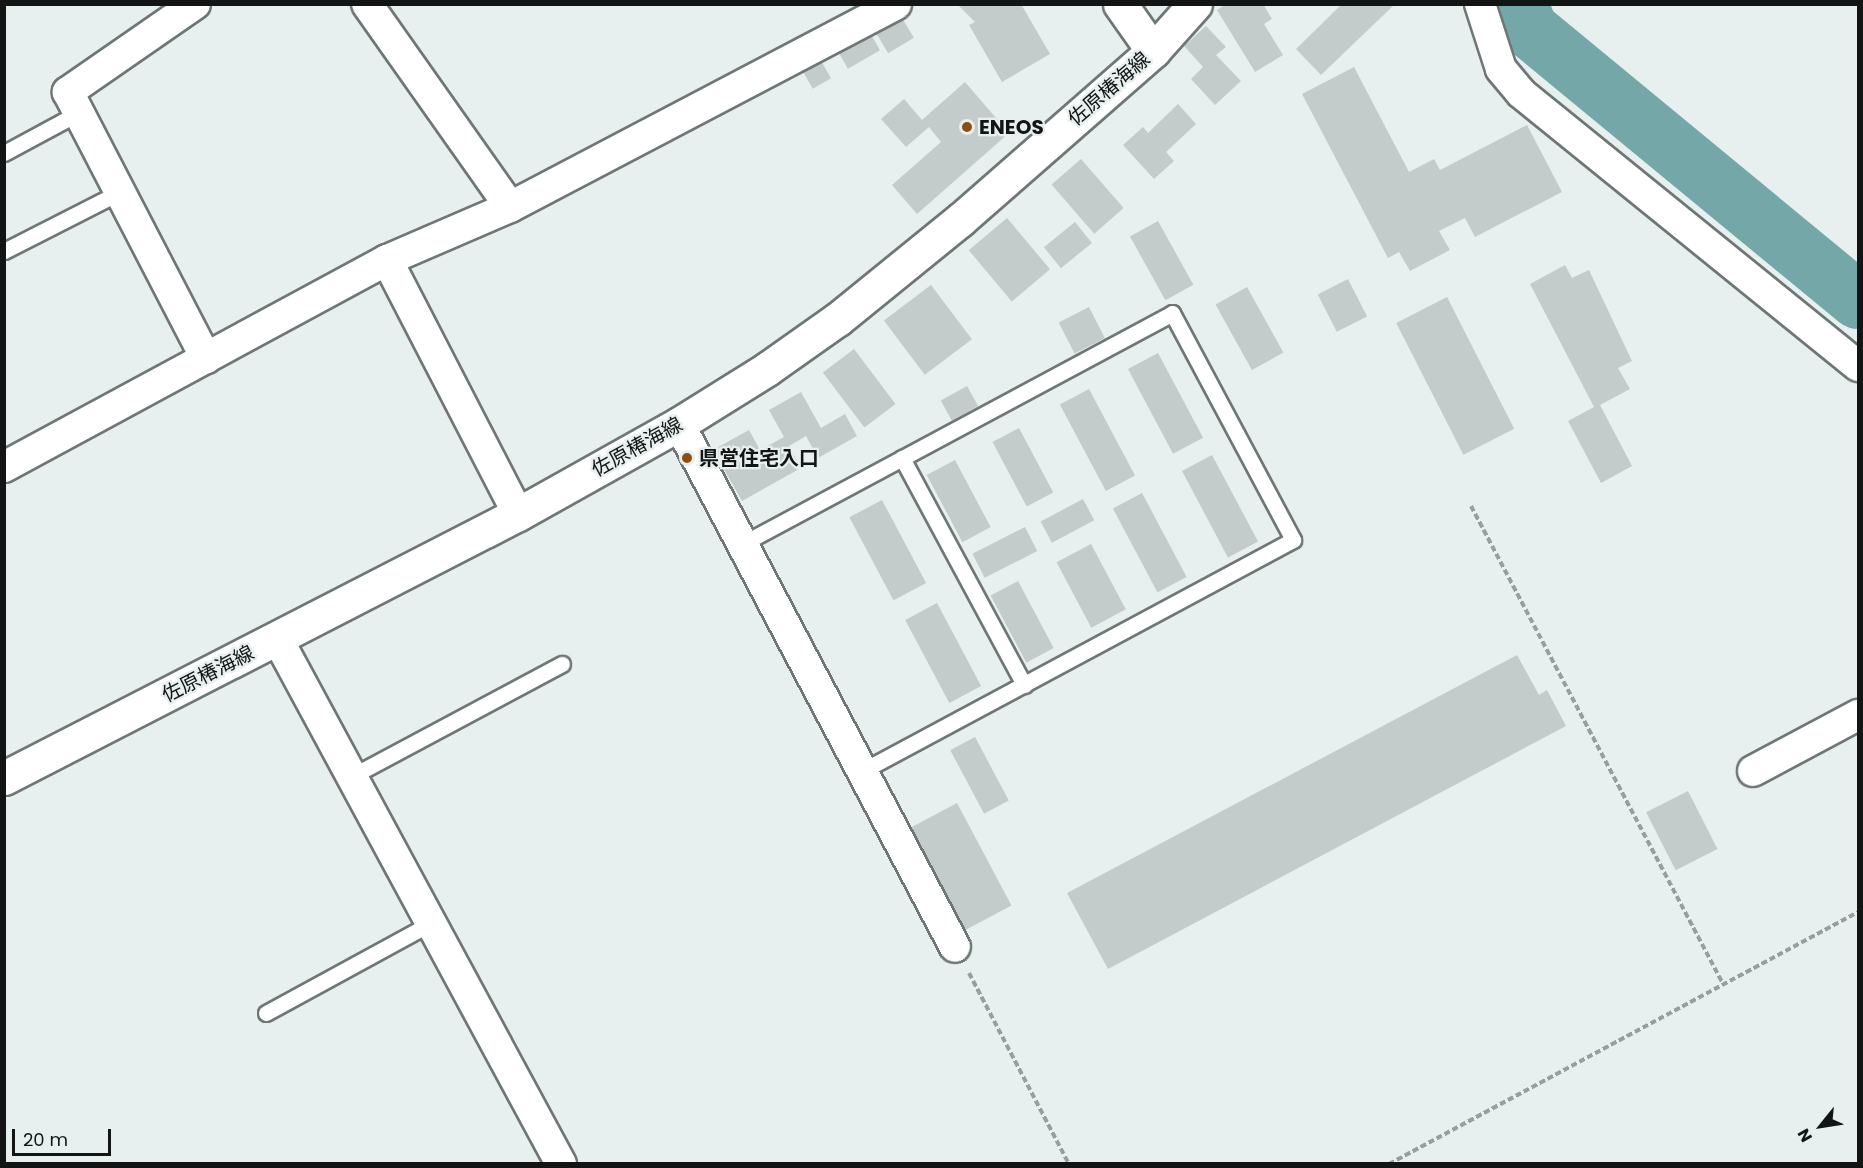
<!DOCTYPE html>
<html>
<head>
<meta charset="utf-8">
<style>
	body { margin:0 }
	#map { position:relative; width:1863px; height:1168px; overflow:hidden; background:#e7efef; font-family:Poppins,"Noto Sans JP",sans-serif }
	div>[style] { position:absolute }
	.river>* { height:58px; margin:-29px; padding:0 29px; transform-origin:29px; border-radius:29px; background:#74a8a8 }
	.building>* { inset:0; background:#c3cccb; transform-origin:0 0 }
	.path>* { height:4px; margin-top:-2px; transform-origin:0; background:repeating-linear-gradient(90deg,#979e9d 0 6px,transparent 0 9px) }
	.roads { filter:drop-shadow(2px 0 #6f7676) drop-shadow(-2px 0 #6f7676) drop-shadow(0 2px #6f7676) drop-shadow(0 -2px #6f7676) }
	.lane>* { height:15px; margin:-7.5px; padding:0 7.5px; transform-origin:7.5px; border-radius:7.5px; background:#fff }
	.street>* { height:30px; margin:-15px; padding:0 15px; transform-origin:15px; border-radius:15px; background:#fff }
	.secondary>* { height:33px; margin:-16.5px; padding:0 16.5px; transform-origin:16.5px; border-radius:16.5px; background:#fff }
	.primary>* { height:33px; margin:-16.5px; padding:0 16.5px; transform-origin:16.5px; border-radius:16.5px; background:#fff }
	.dots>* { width:16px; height:16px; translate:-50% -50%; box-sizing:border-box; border:3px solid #e7efef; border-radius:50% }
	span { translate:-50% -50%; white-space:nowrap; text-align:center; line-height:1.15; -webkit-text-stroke:4.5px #e7efef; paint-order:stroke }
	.street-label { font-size:20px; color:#121514 }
	.poi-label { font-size:20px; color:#121514; font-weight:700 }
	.left { translate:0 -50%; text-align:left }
	.frame { position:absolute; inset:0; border:6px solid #121514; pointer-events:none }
	.north { position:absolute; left:1791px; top:1096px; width:60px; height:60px; -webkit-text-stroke:4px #e7efef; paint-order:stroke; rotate:240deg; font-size:16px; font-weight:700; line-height:24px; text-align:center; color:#121514 }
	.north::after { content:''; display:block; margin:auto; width:21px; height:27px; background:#121514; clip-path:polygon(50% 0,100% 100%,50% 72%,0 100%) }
	.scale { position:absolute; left:12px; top:1129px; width:99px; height:27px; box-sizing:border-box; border:3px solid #121514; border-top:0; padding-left:8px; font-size:18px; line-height:21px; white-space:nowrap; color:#121514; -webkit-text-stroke:4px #e7efef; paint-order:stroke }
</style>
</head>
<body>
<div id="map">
	<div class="river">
		<i style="left:1519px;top:4px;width:27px;rotate:68deg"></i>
		<i style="left:1529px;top:29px;width:426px;rotate:39.5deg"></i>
	</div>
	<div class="building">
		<i style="clip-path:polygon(1004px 4px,1021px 4px,1050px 54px,1002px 82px,969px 25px,975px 22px,958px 5px)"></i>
		<i style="clip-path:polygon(1226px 4px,1263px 4px,1272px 19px,1264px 24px,1283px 55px,1255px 72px,1217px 10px)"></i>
		<i style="clip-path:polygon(1342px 4px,1395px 4px,1321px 75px,1296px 49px)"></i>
		<i style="left:902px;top:18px;width:23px;height:30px;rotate:59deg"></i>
		<i style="left:866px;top:26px;width:28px;height:37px;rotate:60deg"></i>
		<i style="clip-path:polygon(1206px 26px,1226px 47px,1216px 55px,1241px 81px,1215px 105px,1191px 79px,1203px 67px,1184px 46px)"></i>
		<i style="left:817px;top:54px;width:28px;height:21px;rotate:60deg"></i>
		<i style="clip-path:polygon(1354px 67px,1409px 172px,1434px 159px,1440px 170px,1527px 125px,1562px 192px,1475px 237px,1465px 218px,1439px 231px,1450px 250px,1410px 271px,1399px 252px,1388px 258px,1302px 94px)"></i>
		<i style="clip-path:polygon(965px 82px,1009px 133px,917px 214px,892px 185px,941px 142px,929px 127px,906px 147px,881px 119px,904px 99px,922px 120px)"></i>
		<i style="clip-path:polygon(1178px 104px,1196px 124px,1166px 152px,1174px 161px,1154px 179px,1123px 145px,1143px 127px,1148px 133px)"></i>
		<i style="left:1081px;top:159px;width:65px;height:39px;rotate:49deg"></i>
		<i style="left:1007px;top:218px;width:67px;height:50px;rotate:50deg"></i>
		<i style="left:1158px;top:221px;width:73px;height:32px;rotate:61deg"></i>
		<i style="left:1075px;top:222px;width:27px;height:40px;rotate:51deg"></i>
		<i style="clip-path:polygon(1565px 265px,1572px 278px,1589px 270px,1632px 361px,1618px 368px,1630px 389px,1600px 405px,1632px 466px,1601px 483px,1568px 421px,1594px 407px,1530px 284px)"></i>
		<i style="left:1348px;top:279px;width:42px;height:34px;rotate:63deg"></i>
		<i style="left:931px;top:285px;width:68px;height:59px;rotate:53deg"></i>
		<i style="left:1247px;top:287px;width:75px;height:36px;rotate:61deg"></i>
		<i style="left:1447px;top:297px;width:148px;height:57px;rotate:63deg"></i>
		<i style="left:1089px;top:307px;width:35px;height:34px;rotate:63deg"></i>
		<i style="left:854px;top:349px;width:69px;height:39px;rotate:53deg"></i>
		<i style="left:1158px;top:353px;width:96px;height:34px;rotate:62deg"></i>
		<i style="left:967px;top:386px;width:23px;height:30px;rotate:61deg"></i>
		<i style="left:1089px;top:389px;width:98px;height:33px;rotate:62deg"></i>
		<i style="clip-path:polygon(801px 392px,821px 428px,845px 414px,857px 436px,818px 458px,806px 436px,789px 446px,801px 468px,742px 501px,713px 450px,749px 430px,760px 450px,784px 437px,769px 410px)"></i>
		<i style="left:1019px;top:428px;width:73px;height:30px;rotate:62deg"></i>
		<i style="left:1212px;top:455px;width:98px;height:34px;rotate:62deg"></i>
		<i style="left:955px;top:460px;width:76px;height:32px;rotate:62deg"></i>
		<i style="left:1142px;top:493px;width:95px;height:33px;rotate:62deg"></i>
		<i style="left:1083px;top:499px;width:24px;height:48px;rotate:62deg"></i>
		<i style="left:882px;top:500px;width:94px;height:37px;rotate:62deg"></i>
		<i style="left:1025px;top:527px;width:27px;height:59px;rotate:63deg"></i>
		<i style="left:1091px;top:544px;width:74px;height:39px;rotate:62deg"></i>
		<i style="left:1018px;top:581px;width:76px;height:31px;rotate:62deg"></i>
		<i style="left:937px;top:603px;width:94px;height:36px;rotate:62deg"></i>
		<i style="clip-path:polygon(1517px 655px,1539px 695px,1547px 690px,1566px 726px,1108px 969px,1067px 893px)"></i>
		<i style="left:975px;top:737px;width:72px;height:28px;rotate:62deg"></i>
		<i style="left:1688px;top:791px;width:65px;height:47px;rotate:63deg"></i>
		<i style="left:957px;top:803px;width:116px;height:58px;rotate:62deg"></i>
	</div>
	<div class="path">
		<i style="left:1471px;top:506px;width:540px;rotate:62.2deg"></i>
		<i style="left:969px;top:973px;width:216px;rotate:62.4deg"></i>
		<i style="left:1389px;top:1164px;width:532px;rotate:-28.25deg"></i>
	</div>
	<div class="roads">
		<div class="lane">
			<i style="left:4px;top:153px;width:84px;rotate:-28.4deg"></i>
			<i style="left:4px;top:251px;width:130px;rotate:-27deg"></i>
			<i style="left:902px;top:458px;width:258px;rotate:61.7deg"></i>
			<i style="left:742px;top:544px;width:488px;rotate:-28.2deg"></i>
			<i style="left:1172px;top:313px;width:257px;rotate:61.9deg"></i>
			<i style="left:1293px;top:540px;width:489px;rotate:151.8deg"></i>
			<i style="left:352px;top:776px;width:238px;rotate:-28.1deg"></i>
			<i style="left:266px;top:1013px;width:188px;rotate:-28.6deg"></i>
		</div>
		<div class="street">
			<i style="left:195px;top:4px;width:155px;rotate:145.3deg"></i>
			<i style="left:68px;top:92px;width:300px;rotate:62.6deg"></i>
			<i style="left:367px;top:4px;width:248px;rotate:54.8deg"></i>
			<i style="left:1480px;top:4px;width:68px;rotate:72.1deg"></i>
			<i style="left:1501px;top:69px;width:31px;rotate:50deg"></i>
			<i style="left:1521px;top:93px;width:434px;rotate:39deg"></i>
			<i style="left:387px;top:260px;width:286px;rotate:62.7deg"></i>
			<i style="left:679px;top:424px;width:591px;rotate:62.18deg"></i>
			<i style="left:4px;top:467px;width:435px;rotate:-28.4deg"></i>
			<i style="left:387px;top:260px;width:134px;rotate:-23.3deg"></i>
			<i style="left:510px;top:207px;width:436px;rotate:-27.7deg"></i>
			<i style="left:277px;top:638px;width:598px;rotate:61.63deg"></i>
			<i style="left:1753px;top:771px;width:119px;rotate:-28.1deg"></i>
		</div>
		<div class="secondary">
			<i style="left:1120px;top:4px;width:57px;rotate:54.9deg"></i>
		</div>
		<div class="primary">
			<i style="left:4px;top:778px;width:578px;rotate:-27.19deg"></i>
			<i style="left:518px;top:514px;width:184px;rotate:-29.2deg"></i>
			<i style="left:679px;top:424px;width:104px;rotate:-32deg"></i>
			<i style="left:767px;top:369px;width:87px;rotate:-35.2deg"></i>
			<i style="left:838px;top:319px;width:157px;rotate:-39.1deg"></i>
			<i style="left:960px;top:220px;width:257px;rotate:-41.2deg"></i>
			<i style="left:1153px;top:51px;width:63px;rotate:-48.2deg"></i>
		</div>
	</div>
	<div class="dots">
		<i style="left:967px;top:127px;background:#8d4e14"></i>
		<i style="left:687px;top:458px;background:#8d4e14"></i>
	</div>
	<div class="street-label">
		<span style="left:1109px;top:89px;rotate:-41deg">佐原椿海線</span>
		<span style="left:637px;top:447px;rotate:-29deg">佐原椿海線</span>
		<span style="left:208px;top:674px;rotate:-27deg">佐原椿海線</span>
	</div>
	<div class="poi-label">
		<span class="left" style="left:979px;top:127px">ENEOS</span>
		<span class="left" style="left:699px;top:458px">県営住宅入口</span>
	</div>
	<div class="frame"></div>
	<div class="north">N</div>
	<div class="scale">20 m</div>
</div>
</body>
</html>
